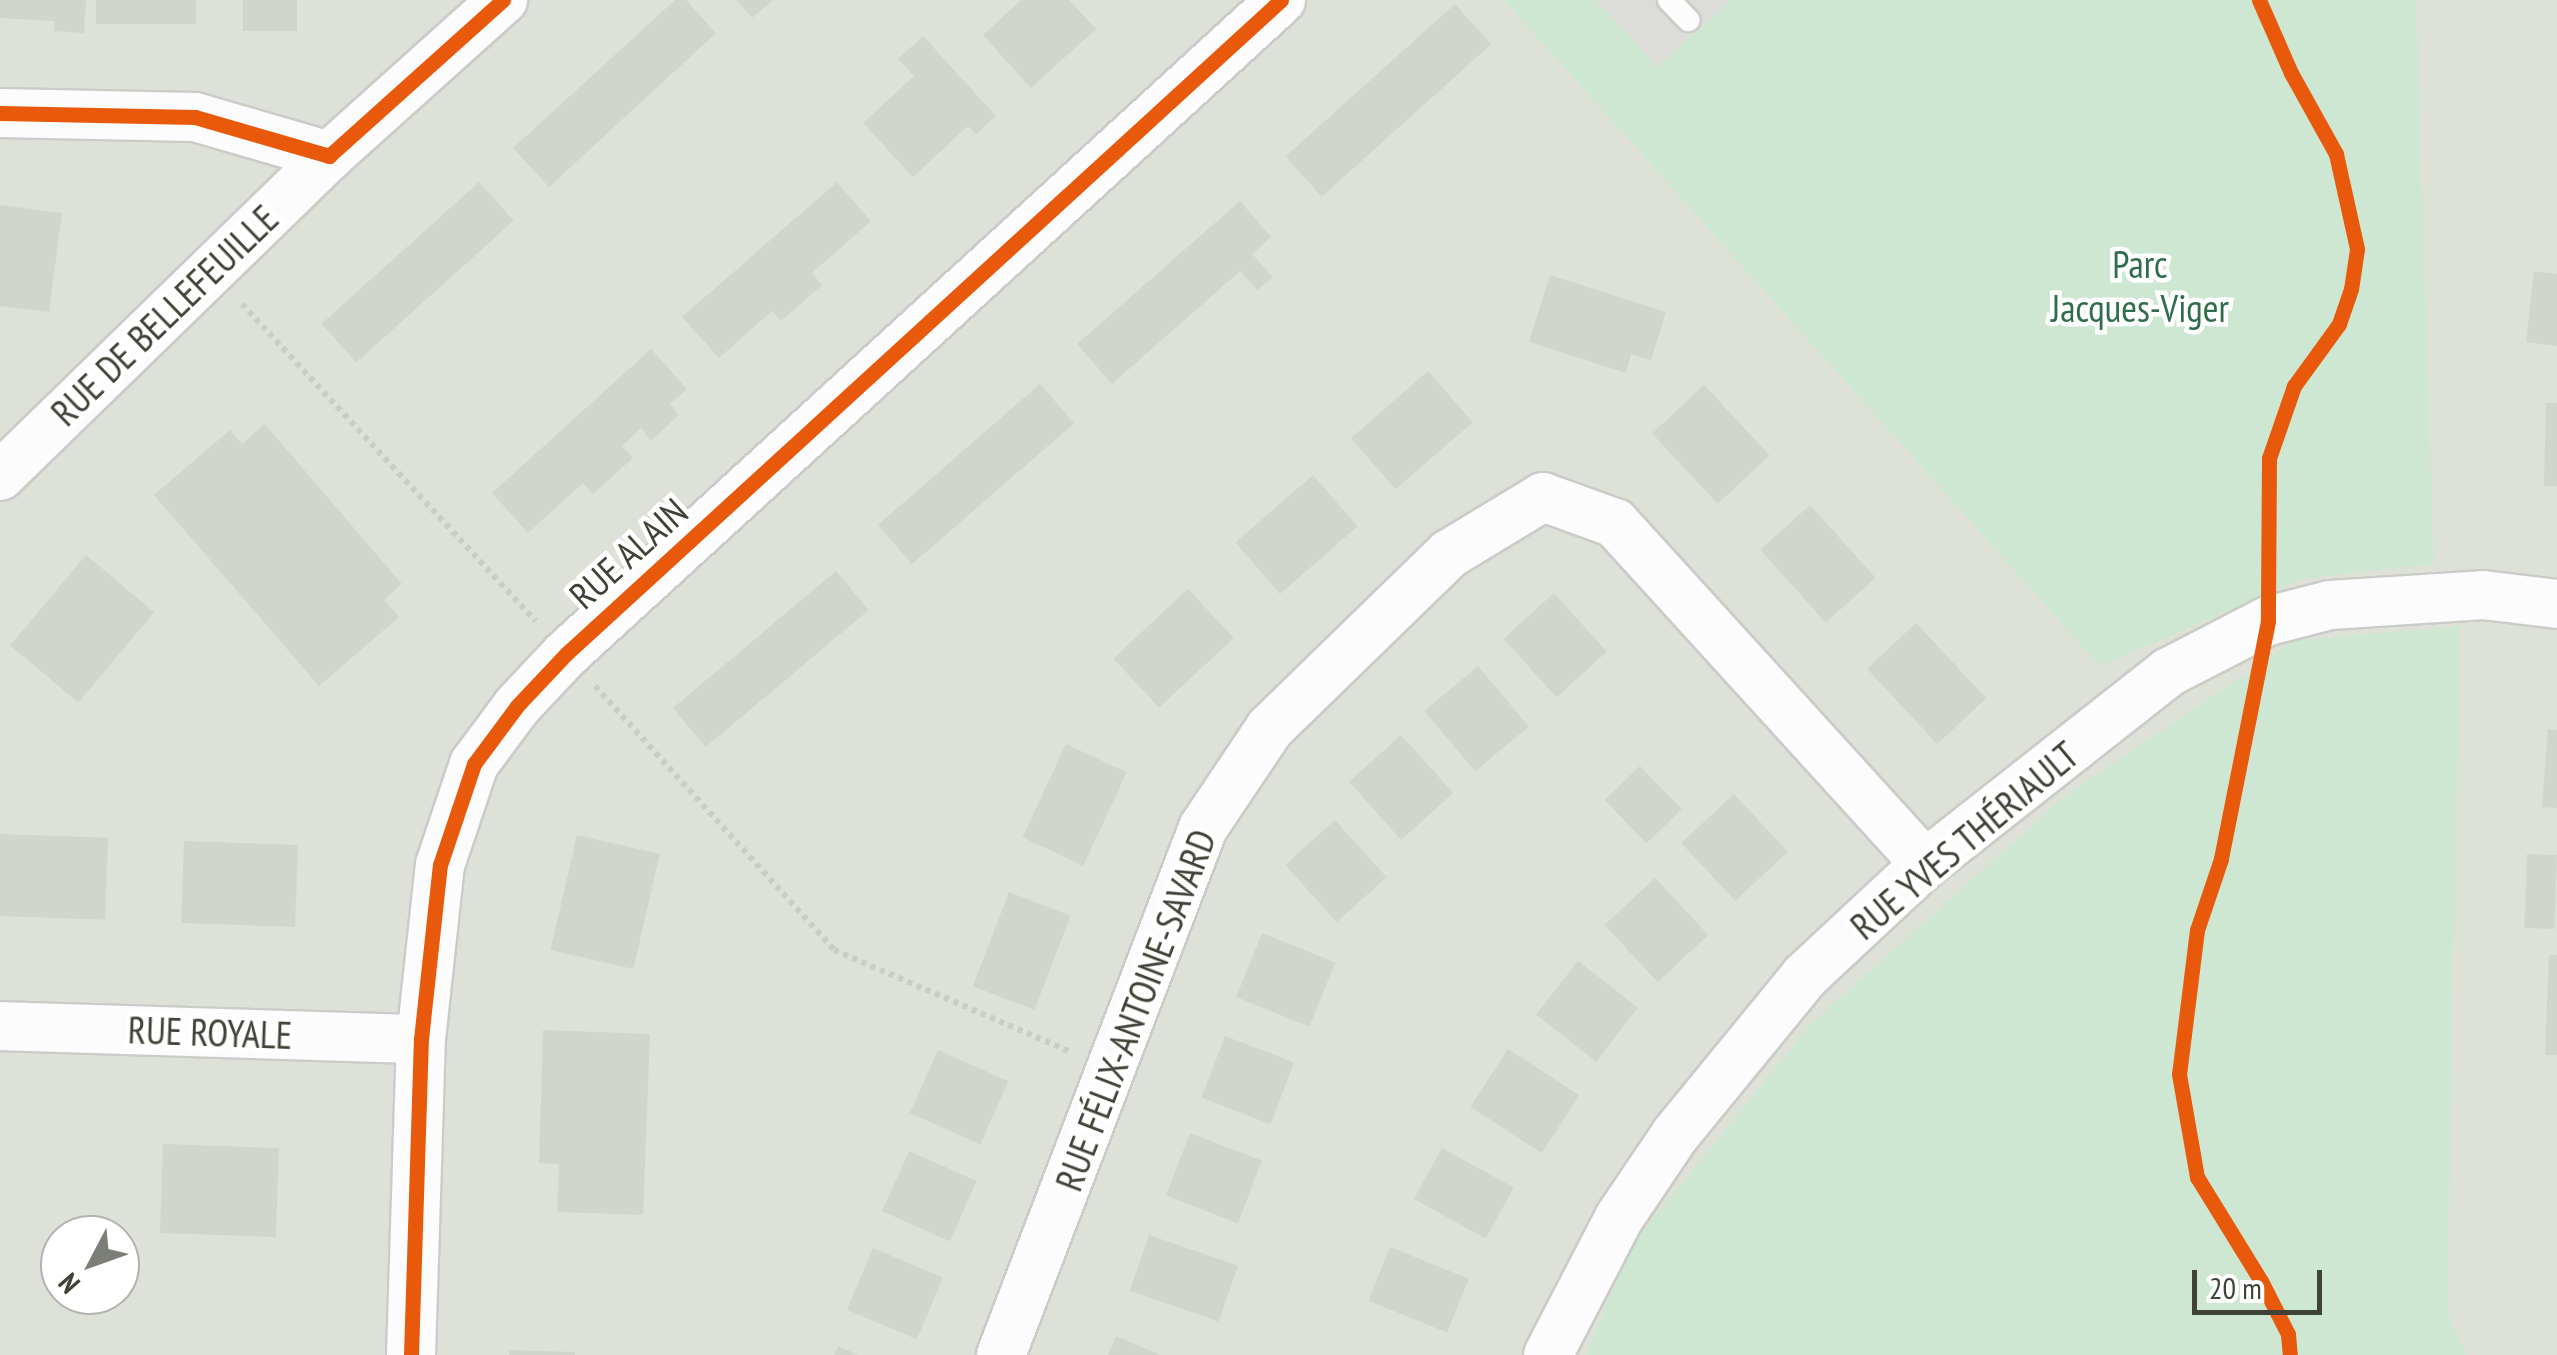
<!DOCTYPE html>
<html>
<head>
<meta charset="utf-8">
<style>
	body { margin:0 }
	#map { position:relative; width:2557px; height:1355px; overflow:hidden; background:#eceee9; font-family:"PT Sans Narrow",sans-serif }
	div>[style] { position:absolute }
	.residential>* { inset:0; background:#dde1d7 }
	.green>* { inset:0; background:#cde7d2 }
	.parking>* { inset:0; background:#dcddd9 }
	.building>* { inset:0; background:#d2d5ce; transform-origin:0 0 }
	.path>* { height:6px; margin-top:-3px; transform-origin:0; background:repeating-linear-gradient(90deg,#caccc7 0 5px,transparent 0 10px) }
	.roads { filter:drop-shadow(2px 0 #caccc7) drop-shadow(-2px 0 #caccc7) drop-shadow(0 2px #caccc7) drop-shadow(0 -2px #caccc7) }
	.lane>* { height:22px; margin:-11px; padding:0 11px; transform-origin:11px; border-radius:11px; background:#fcfcfc }
	.street>* { height:48px; margin:-24px; padding:0 24px; transform-origin:24px; border-radius:24px; background:#fcfcfc }
	.cycleway>* { height:15px; margin:-7.5px; padding:0 7.5px; transform-origin:7.5px; border-radius:7.5px; background:#e8590c }
	span { translate:-50% -50%; white-space:nowrap; text-align:center; line-height:1.15; -webkit-text-stroke:9px #fff; paint-order:stroke }
	.park-label { font-size:38px; color:#306e4b }
	.street-label { font-size:38px; color:#3e4336 }
	.north { position:absolute; left:40px; top:1215px; width:100px; height:100px; box-sizing:border-box; background:#fff; border:2px solid #b2b4af; border-radius:50%; rotate:229deg; font-size:28px; font-weight:700; line-height:40px; text-align:center; color:#3e4336 }
	.north::after { content:''; display:block; margin:auto; width:35px; height:45px; background:#7b7f75; clip-path:polygon(50% 0,100% 100%,50% 72%,0 100%) }
	.scale { position:absolute; left:2192px; top:1270px; width:130px; height:45px; box-sizing:border-box; border:5px solid #3e4336; border-top:0; padding-left:12px; font-size:30px; line-height:35px; white-space:nowrap; color:#3e4336; -webkit-text-stroke:8px #fff; paint-order:stroke }
</style>
</head>
<body>
<div id="map">
	<div class="residential">
		<i style="clip-path:polygon(evenodd,0 0,2557px 0,2557px 1355px,0 1355px,0 0,60px 1235px,120px 1235px,120px 1295px,60px 1295px,60px 1235px)"></i>
	</div>
	<div class="green">
		<i style="clip-path:polygon(1504px 0,2416px 0,2434px 564px,2301px 579px,2100px 666px)"></i>
		<i style="clip-path:polygon(2460px 626px,2447px 1311px,2466px 1355px,1587px 1355px,1631px 1246px,1811px 1024px,2064px 797px,2294px 641px)"></i>
	</div>
	<div class="parking">
		<i style="clip-path:polygon(1596px 0,1731px 0,1658px 67px)"></i>
	</div>
	<div class="building">
		<i style="clip-path:polygon(0 0,86px 0,84px 33px,54px 31px,54px 21px,0 18px)"></i>
		<i style="left:96px;top:0;width:100px;height:24px"></i>
		<i style="left:243px;top:0;width:54px;height:31px"></i>
		<i style="clip-path:polygon(675px 0,686px 0,716px 33px,549px 187px,513px 148px)"></i>
		<i style="clip-path:polygon(737px 0,773px 0,752px 18px)"></i>
		<i style="clip-path:polygon(1021px 0,1069px 0,1096px 29px,1031px 88px,983px 35px)"></i>
		<i style="left:1455px;top:4px;width:54px;height:228px;rotate:48deg"></i>
		<i style="clip-path:polygon(923px 36px,996px 116px,976px 134px,968px 126px,913px 177px,863px 123px,914px 76px,898px 59px)"></i>
		<i style="left:479px;top:182px;width:52px;height:212px;rotate:48deg"></i>
		<i style="clip-path:polygon(837px 182px,871px 221px,812px 273px,822px 285px,781px 321px,772px 311px,719px 358px,682px 317px)"></i>
		<i style="clip-path:polygon(1240px 201px,1271px 237px,1252px 254px,1273px 277px,1257px 290px,1240px 271px,1112px 384px,1077px 344px)"></i>
		<i style="clip-path:polygon(0 205px,62px 213px,49px 312px,0 306px)"></i>
		<i style="clip-path:polygon(2534px 271px,2557px 274px,2557px 346px,2526px 342px)"></i>
		<i style="clip-path:polygon(1550px 275px,1666px 312px,1651px 360px,1631px 354px,1626px 373px,1529px 342px)"></i>
		<i style="clip-path:polygon(651px 349px,687px 389px,670px 404px,679px 415px,651px 441px,641px 428px,622px 446px,633px 458px,593px 494px,583px 483px,528px 533px,492px 493px)"></i>
		<i style="left:1428px;top:371px;width:68px;height:102px;rotate:49deg"></i>
		<i style="left:1040px;top:384px;width:52px;height:215px;rotate:49deg"></i>
		<i style="left:1704px;top:385px;width:96px;height:71px;rotate:47deg"></i>
		<i style="clip-path:polygon(2546px 403px,2557px 403px,2557px 486px,2544px 486px)"></i>
		<i style="clip-path:polygon(265px 424px,402px 584px,384px 600px,399px 617px,319px 686px,154px 495px,230px 430px,242px 444px)"></i>
		<i style="left:1313px;top:475px;width:68px;height:103px;rotate:49deg"></i>
		<i style="left:1810px;top:505px;width:98px;height:67px;rotate:48deg"></i>
		<i style="left:86px;top:555px;width:89px;height:118px;rotate:40deg"></i>
		<i style="left:836px;top:571px;width:51px;height:213px;rotate:50deg"></i>
		<i style="left:1188px;top:589px;width:67px;height:102px;rotate:47deg"></i>
		<i style="left:1554px;top:593px;width:79px;height:68px;rotate:48deg"></i>
		<i style="left:1916px;top:623px;width:103px;height:67px;rotate:47deg"></i>
		<i style="left:1478px;top:666px;width:79px;height:70px;rotate:50deg"></i>
		<i style="clip-path:polygon(2548px 729px,2557px 730px,2557px 808px,2542px 807px)"></i>
		<i style="left:1401px;top:735px;width:78px;height:70px;rotate:48deg"></i>
		<i style="left:1066px;top:744px;width:67px;height:103px;rotate:25deg"></i>
		<i style="left:1640px;top:766px;width:60px;height:49px;rotate:46deg"></i>
		<i style="left:1734px;top:794px;width:79px;height:72px;rotate:47deg"></i>
		<i style="left:1335px;top:820px;width:77px;height:67px;rotate:48deg"></i>
		<i style="left:0;top:834px;width:108px;height:82px;rotate:2deg"></i>
		<i style="left:577px;top:835px;width:85px;height:118px;rotate:13deg"></i>
		<i style="left:184px;top:841px;width:114px;height:82px;rotate:2deg"></i>
		<i style="left:2527px;top:854px;width:30px;height:74px;rotate:2deg"></i>
		<i style="left:1655px;top:878px;width:78px;height:69px;rotate:47deg"></i>
		<i style="left:1009px;top:892px;width:66px;height:101px;rotate:21deg"></i>
		<i style="left:1262px;top:933px;width:79px;height:69px;rotate:22deg"></i>
		<i style="clip-path:polygon(2549px 955px,2557px 955px,2557px 1055px,2545px 1055px)"></i>
		<i style="left:1578px;top:961px;width:76px;height:68px;rotate:38deg"></i>
		<i style="clip-path:polygon(543px 1030px,650px 1034px,643px 1215px,557px 1212px,559px 1164px,539px 1163px)"></i>
		<i style="left:1225px;top:1036px;width:74px;height:66px;rotate:21deg"></i>
		<i style="left:1508px;top:1049px;width:85px;height:69px;rotate:33deg"></i>
		<i style="left:938px;top:1050px;width:77px;height:69px;rotate:24deg"></i>
		<i style="left:1190px;top:1133px;width:77px;height:67px;rotate:21deg"></i>
		<i style="left:163px;top:1144px;width:116px;height:89px;rotate:2deg"></i>
		<i style="left:1442px;top:1148px;width:82px;height:58px;rotate:29deg"></i>
		<i style="left:909px;top:1151px;width:74px;height:66px;rotate:24deg"></i>
		<i style="left:1149px;top:1235px;width:94px;height:59px;rotate:19deg"></i>
		<i style="left:1390px;top:1247px;width:85px;height:58px;rotate:22deg"></i>
		<i style="left:873px;top:1248px;width:76px;height:67px;rotate:23deg"></i>
		<i style="clip-path:polygon(1116px 1336px,1161px 1355px,1108px 1355px)"></i>
		<i style="clip-path:polygon(838px 1346px,858px 1355px,834px 1355px)"></i>
		<i style="clip-path:polygon(509px 1350px,575px 1352px,575px 1355px,509px 1355px)"></i>
	</div>
	<div class="path">
		<i style="left:242px;top:304px;width:432px;rotate:47.2deg"></i>
		<i style="left:595px;top:686px;width:356px;rotate:47.8deg"></i>
		<i style="left:834px;top:950px;width:256px;rotate:23.3deg"></i>
	</div>
	<div class="roads">
		<div class="lane">
			<i style="left:1669px;top:0;width:28px;rotate:46deg"></i>
		</div>
		<div class="street">
			<i style="left:0;top:113px;width:195px;rotate:1.2deg"></i>
			<i style="left:195px;top:117px;width:140px;rotate:16.2deg"></i>
			<i style="left:0;top:476px;width:459px;rotate:-44.2deg"></i>
			<i style="left:329px;top:156px;width:234px;rotate:-41.9deg"></i>
			<i style="left:0;top:1026px;width:421px;rotate:1.8deg"></i>
			<i style="left:411px;top:1355px;width:316px;rotate:-88.2deg"></i>
			<i style="left:421px;top:1039px;width:175px;rotate:-83.8deg"></i>
			<i style="left:440px;top:865px;width:107px;rotate:-71.4deg"></i>
			<i style="left:474px;top:764px;width:72px;rotate:-53.4deg"></i>
			<i style="left:517px;top:706px;width:71px;rotate:-46.7deg"></i>
			<i style="left:566px;top:654px;width:969px;rotate:-42.45deg"></i>
			<i style="left:1001px;top:1355px;width:564px;rotate:-69.03deg"></i>
			<i style="left:1203px;top:828px;width:120px;rotate:-56.2deg"></i>
			<i style="left:1270px;top:728px;width:250px;rotate:-44.2deg"></i>
			<i style="left:1449px;top:554px;width:110px;rotate:-31.2deg"></i>
			<i style="left:1543px;top:497px;width:77px;rotate:19.9deg"></i>
			<i style="left:1615px;top:523px;width:461px;rotate:47.7deg"></i>
			<i style="left:1548px;top:1355px;width:154px;rotate:-62.6deg"></i>
			<i style="left:1619px;top:1218px;width:100px;rotate:-56deg"></i>
			<i style="left:1675px;top:1135px;width:205px;rotate:-50.7deg"></i>
			<i style="left:1805px;top:976px;width:164px;rotate:-43deg"></i>
			<i style="left:1925px;top:864px;width:310px;rotate:-38.2deg"></i>
			<i style="left:2169px;top:672px;width:111px;rotate:-27.3deg"></i>
			<i style="left:2268px;top:621px;width:64px;rotate:-14.5deg"></i>
			<i style="left:2330px;top:605px;width:153px;rotate:-3.7deg"></i>
			<i style="left:2483px;top:595px;width:75px;rotate:6.9deg"></i>
		</div>
	</div>
	<div class="cycleway">
		<i style="left:2259px;top:0;width:80px;rotate:66.3deg"></i>
		<i style="left:2291px;top:73px;width:93px;rotate:60.9deg"></i>
		<i style="left:2336px;top:154px;width:97px;rotate:77.5deg"></i>
		<i style="left:2357px;top:249px;width:40px;rotate:98.5deg"></i>
		<i style="left:2351px;top:289px;width:37px;rotate:109deg"></i>
		<i style="left:2339px;top:324px;width:77px;rotate:126deg"></i>
		<i style="left:2294px;top:386px;width:76px;rotate:109.1deg"></i>
		<i style="left:2269px;top:458px;width:163px;rotate:90.4deg"></i>
		<i style="left:2268px;top:621px;width:243px;rotate:101.2deg"></i>
		<i style="left:2221px;top:859px;width:75px;rotate:108.7deg"></i>
		<i style="left:2197px;top:930px;width:145px;rotate:97.1deg"></i>
		<i style="left:2179px;top:1074px;width:105px;rotate:80.1deg"></i>
		<i style="left:2197px;top:1177px;width:122px;rotate:58.4deg"></i>
		<i style="left:2261px;top:1281px;width:59px;rotate:63deg"></i>
		<i style="left:2288px;top:1334px;width:21px;rotate:85deg"></i>
		<i style="left:0;top:113px;width:195px;rotate:1.2deg"></i>
		<i style="left:195px;top:117px;width:140px;rotate:16.2deg"></i>
		<i style="left:329px;top:156px;width:234px;rotate:-41.9deg"></i>
		<i style="left:411px;top:1355px;width:316px;rotate:-88.2deg"></i>
		<i style="left:421px;top:1039px;width:175px;rotate:-83.8deg"></i>
		<i style="left:440px;top:865px;width:107px;rotate:-71.4deg"></i>
		<i style="left:474px;top:764px;width:72px;rotate:-53.4deg"></i>
		<i style="left:517px;top:706px;width:71px;rotate:-46.7deg"></i>
		<i style="left:566px;top:654px;width:969px;rotate:-42.45deg"></i>
	</div>
	<div class="park-label">
		<span style="left:2140px;top:286px">Parc<br>Jacques-Viger</span>
	</div>
	<div class="street-label">
		<span style="left:164px;top:315px;rotate:-44deg">RUE DE BELLEFEUILLE</span>
		<span style="left:628px;top:553px;rotate:-42deg">RUE ALAIN</span>
		<span style="left:1964px;top:840px;rotate:-40deg">RUE YVES THÉRIAULT</span>
		<span style="left:1135px;top:1010px;rotate:-69deg">RUE FÉLIX-ANTOINE-SAVARD</span>
		<span style="left:210px;top:1032px;rotate:2deg">RUE ROYALE</span>
	</div>
	<div class="north">N</div>
	<div class="scale">20 m</div>
</div>
</body>
</html>
